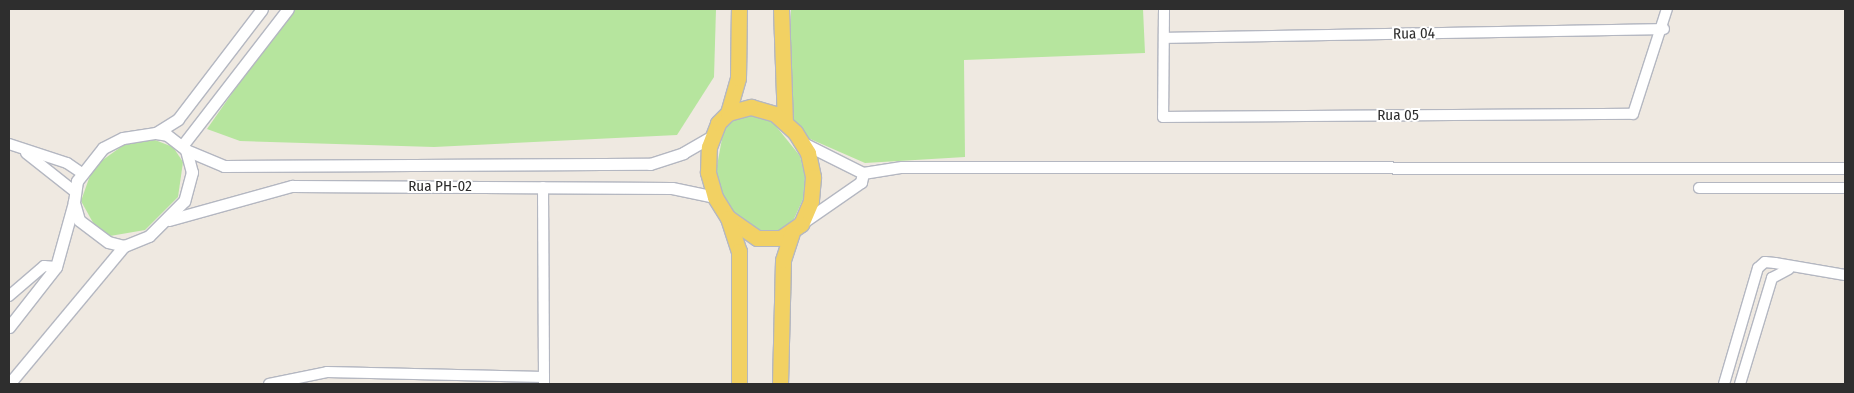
<!DOCTYPE html>
<html>
<head>
<meta charset="utf-8">
<style>
	body { margin:0 }
	#map { position:relative; width:1854px; height:393px; overflow:hidden; background:#efe9e1; font-family:"Fira Sans Condensed",sans-serif }
	div>[style] { position:absolute }
	.green>* { inset:0; background:#b6e59e }
	.roads { filter:drop-shadow(1px 0 #b4b7c1) drop-shadow(-1px 0 #b4b7c1) drop-shadow(0 1px #b4b7c1) drop-shadow(0 -1px #b4b7c1) }
	.minor>* { height:10px; margin:-5px; padding:0 5px; transform-origin:5px; border-radius:5px; background:#fff }
	.tertiary>* { height:11px; margin:-5.5px; padding:0 5.5px; transform-origin:5.5px; border-radius:5.5px; background:#fff }
	.primary>* { height:15px; margin:-7.5px; padding:0 7.5px; transform-origin:7.5px; border-radius:7.5px; background:#f2d163 }
	span { translate:-50% -50%; white-space:nowrap; text-align:center; line-height:1.15; -webkit-text-stroke:4px #fff; paint-order:stroke }
	.street-label { font-size:15px; color:#2e2e2e }
	.frame { position:absolute; inset:0; border:10px solid #2e2e2e; pointer-events:none }
</style>
</head>
<body>
<div id="map">
	<div class="green">
		<i style="clip-path:polygon(291px 9px,716px 9px,714px 77px,677px 135px,434px 147px,240px 141px,207px 129px)"></i>
		<i style="clip-path:polygon(791px 9px,1143px 9px,1145px 53px,964px 60px,965px 157px,865px 163px,808px 138px,790px 117px)"></i>
		<i style="clip-path:polygon(751px 115px,771px 120px,800px 156px,805px 177px,803px 199px,794px 219px,779px 231px,759px 231px,734px 213px,722px 194px,716px 171px,724px 128px,732px 120px)"></i>
		<i style="clip-path:polygon(155px 140px,173px 147px,183px 162px,178px 197px,145px 230px,110px 236px,96px 228px,81px 201px,93px 167px,125px 144px)"></i>
	</div>
	<div class="roads">
		<div class="minor">
			<i style="left:1164px;top:9px;width:108px;rotate:90.5deg"></i>
			<i style="left:1163px;top:117px;width:470px;rotate:-0.4deg"></i>
			<i style="left:1633px;top:114px;width:110px;rotate:-72.1deg"></i>
			<i style="left:1164px;top:38px;width:500px;rotate:-1.03deg"></i>
			<i style="left:9px;top:144px;width:61px;rotate:18.1deg"></i>
			<i style="left:67px;top:163px;width:18px;rotate:34deg"></i>
			<i style="left:26px;top:153px;width:61px;rotate:38.4deg"></i>
			<i style="left:543px;top:187px;width:197px;rotate:89.7deg"></i>
			<i style="left:1699px;top:188px;width:146px"></i>
			<i style="left:9px;top:296px;width:46px;rotate:-40.6deg"></i>
			<i style="left:44px;top:266px;width:12px;rotate:5deg"></i>
			<i style="left:269px;top:384px;width:59px;rotate:-11.7deg"></i>
			<i style="left:327px;top:372px;width:217px;rotate:1.3deg"></i>
			<i style="left:1724px;top:384px;width:121px;rotate:-73.7deg"></i>
			<i style="left:1758px;top:268px;width:9px;rotate:-41deg"></i>
			<i style="left:1765px;top:262px;width:10px;rotate:6deg"></i>
			<i style="left:1775px;top:263px;width:71px;rotate:9.7deg"></i>
			<i style="left:1740px;top:384px;width:111px;rotate:-73.2deg"></i>
			<i style="left:1772px;top:278px;width:19px;rotate:-28deg"></i>
		</div>
		<div class="tertiary">
			<i style="left:156px;top:133px;width:11px;rotate:10deg"></i>
			<i style="left:167px;top:135px;width:24px;rotate:38deg"></i>
			<i style="left:186px;top:150px;width:23px;rotate:75deg"></i>
			<i style="left:192px;top:172px;width:30px;rotate:105deg"></i>
			<i style="left:184px;top:201px;width:49px;rotate:135deg"></i>
			<i style="left:149px;top:236px;width:27px;rotate:158deg"></i>
			<i style="left:124px;top:246px;width:16px;rotate:-166deg"></i>
			<i style="left:108px;top:242px;width:36px;rotate:-143deg"></i>
			<i style="left:79px;top:220px;width:19px;rotate:-106deg"></i>
			<i style="left:74px;top:202px;width:21px;rotate:-82deg"></i>
			<i style="left:77px;top:181px;width:42px;rotate:-51.8deg"></i>
			<i style="left:103px;top:148px;width:22px;rotate:-27deg"></i>
			<i style="left:123px;top:138px;width:33px;rotate:-9deg"></i>
			<i style="left:156px;top:133px;width:26px;rotate:-32deg"></i>
			<i style="left:178px;top:119px;width:138px;rotate:-52.6deg"></i>
			<i style="left:801px;top:142px;width:69px;rotate:26.6deg"></i>
			<i style="left:182px;top:146px;width:173px;rotate:-52.3deg"></i>
			<i style="left:186px;top:150px;width:41px;rotate:22.8deg"></i>
			<i style="left:224px;top:166px;width:426px;rotate:-0.3deg"></i>
			<i style="left:650px;top:164px;width:35px;rotate:-18deg"></i>
			<i style="left:683px;top:153px;width:34px;rotate:-30deg"></i>
			<i style="left:863px;top:173px;width:39px;rotate:-9deg"></i>
			<i style="left:902px;top:167px;width:943px;rotate:0.06deg"></i>
			<i style="left:169px;top:220px;width:128px;rotate:-15.5deg"></i>
			<i style="left:292px;top:186px;width:380px;rotate:0.3deg"></i>
			<i style="left:672px;top:188px;width:44px;rotate:11.8deg"></i>
			<i style="left:802px;top:223px;width:72px;rotate:-34.8deg"></i>
			<i style="left:861px;top:182px;width:9px;rotate:-77deg"></i>
			<i style="left:9px;top:327px;width:76px;rotate:-51.9deg"></i>
			<i style="left:56px;top:267px;width:67px;rotate:-74.5deg"></i>
			<i style="left:9px;top:384px;width:180px;rotate:-50.2deg"></i>
		</div>
		<div class="primary">
			<i style="left:781px;top:9px;width:113px;rotate:88deg"></i>
			<i style="left:751px;top:107px;width:25px;rotate:16deg"></i>
			<i style="left:775px;top:114px;width:27px;rotate:42deg"></i>
			<i style="left:795px;top:132px;width:25px;rotate:58deg"></i>
			<i style="left:808px;top:153px;width:25px;rotate:78deg"></i>
			<i style="left:813px;top:177px;width:24px;rotate:95deg"></i>
			<i style="left:811px;top:201px;width:25px;rotate:113deg"></i>
			<i style="left:801px;top:224px;width:24px;rotate:145deg"></i>
			<i style="left:781px;top:238px;width:24px;rotate:180deg"></i>
			<i style="left:757px;top:238px;width:35px;rotate:-145deg"></i>
			<i style="left:728px;top:218px;width:25px;rotate:-122deg"></i>
			<i style="left:715px;top:197px;width:26px;rotate:-106deg"></i>
			<i style="left:708px;top:172px;width:25px;rotate:-88deg"></i>
			<i style="left:709px;top:147px;width:26px;rotate:-69deg"></i>
			<i style="left:718px;top:123px;width:14px;rotate:-45deg"></i>
			<i style="left:728px;top:113px;width:24px;rotate:-15deg"></i>
			<i style="left:728px;top:113px;width:36px;rotate:-74deg"></i>
			<i style="left:738px;top:78px;width:69px;rotate:-89.2deg"></i>
			<i style="left:728px;top:218px;width:35px;rotate:72deg"></i>
			<i style="left:739px;top:251px;width:133px;rotate:90deg"></i>
			<i style="left:780px;top:384px;width:124px;rotate:-88.6deg"></i>
			<i style="left:783px;top:260px;width:28px;rotate:-72deg"></i>
		</div>
	</div>
	<div class="street-label">
		<span style="left:1414px;top:34px;rotate:-1deg">Rua 04</span>
		<span style="left:1398px;top:116px">Rua 05</span>
		<span style="left:440px;top:187px">Rua PH-02</span>
	</div>
	<div class="frame"></div>
</div>
</body>
</html>
